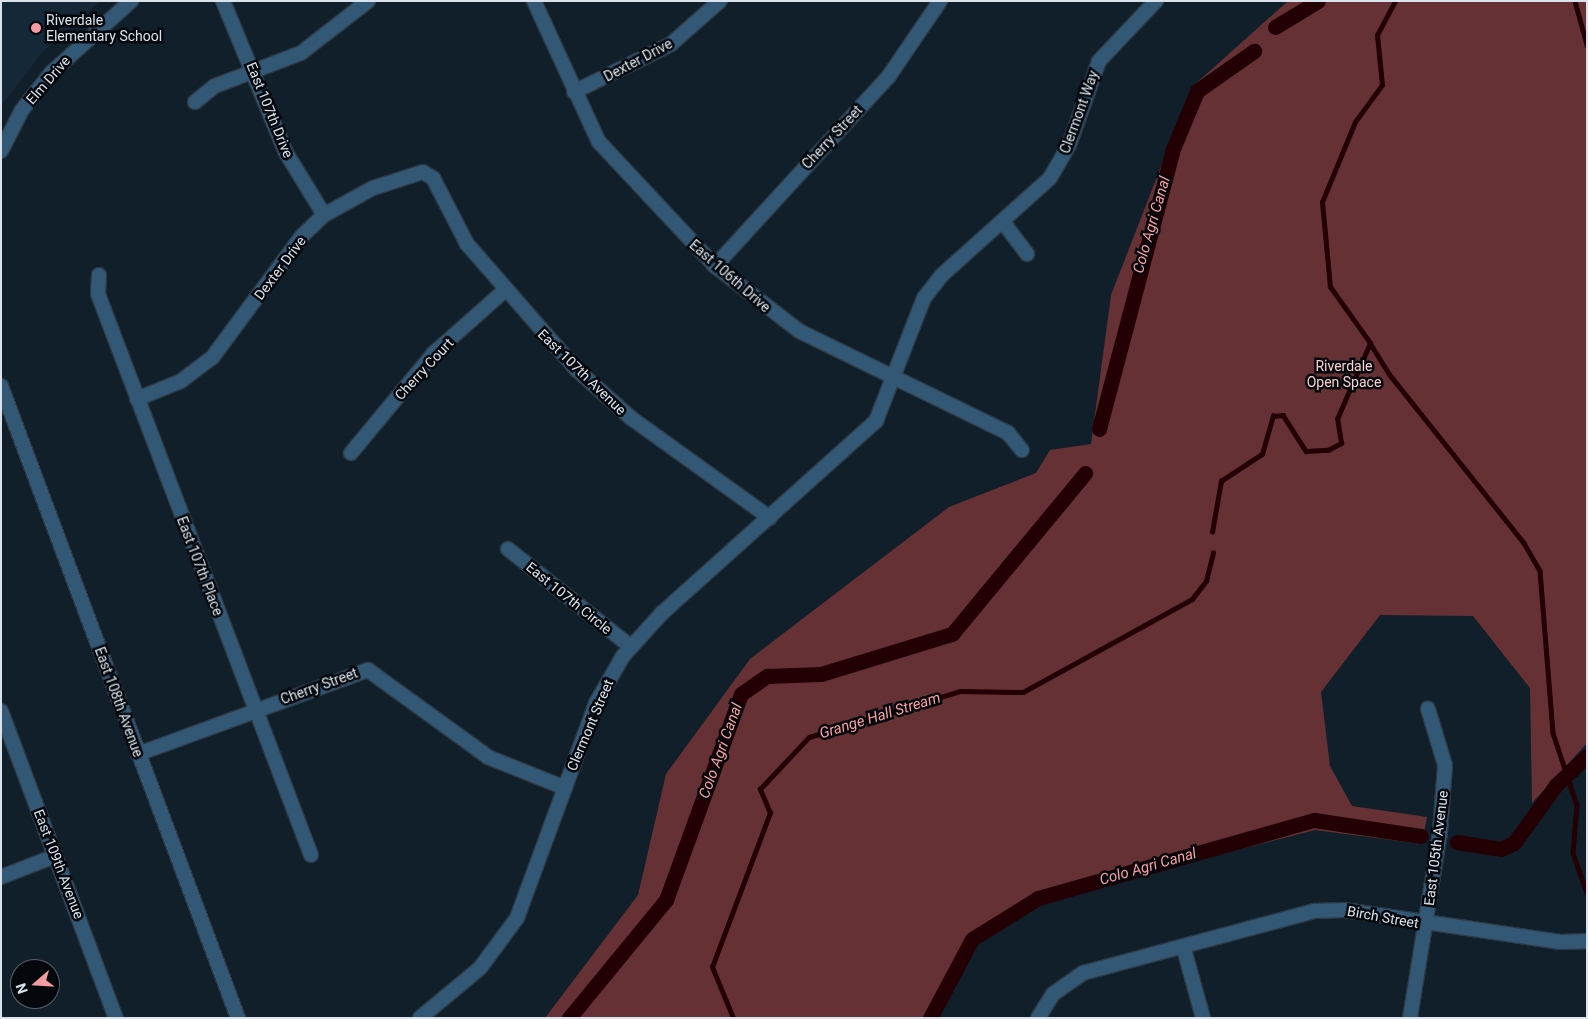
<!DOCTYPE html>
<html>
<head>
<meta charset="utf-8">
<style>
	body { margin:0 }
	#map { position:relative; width:1588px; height:1019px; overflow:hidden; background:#111f2a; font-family:Roboto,sans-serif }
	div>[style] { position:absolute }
	.built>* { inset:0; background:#152838 }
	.green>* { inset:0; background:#663134 }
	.stream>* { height:4.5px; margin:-2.25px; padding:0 2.25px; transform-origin:2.25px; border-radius:2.25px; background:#220003 }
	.canal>* { height:15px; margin:-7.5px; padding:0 7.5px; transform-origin:7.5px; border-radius:7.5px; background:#220003 }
	.roads { filter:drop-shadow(1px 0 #2d3a45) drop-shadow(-1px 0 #2d3a45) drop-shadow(0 1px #2d3a45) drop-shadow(0 -1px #2d3a45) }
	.minor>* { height:14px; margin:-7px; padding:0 7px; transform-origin:7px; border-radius:7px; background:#325875 }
	.tertiary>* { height:14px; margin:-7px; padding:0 7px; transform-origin:7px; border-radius:7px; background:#325875 }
	.dots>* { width:14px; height:14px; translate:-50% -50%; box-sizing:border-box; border:2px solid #04080d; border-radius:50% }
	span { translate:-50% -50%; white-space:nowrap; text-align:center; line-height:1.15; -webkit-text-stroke:5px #04080d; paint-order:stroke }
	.poi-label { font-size:14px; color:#dae3eb }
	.left { translate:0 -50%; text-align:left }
	.street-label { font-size:14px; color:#dae3eb }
	.park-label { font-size:14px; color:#f8d0d0 }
	.water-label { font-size:15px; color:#ff9fa3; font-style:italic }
	.frame { position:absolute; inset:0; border:2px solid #dae3eb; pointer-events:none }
	.north { position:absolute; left:10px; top:959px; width:50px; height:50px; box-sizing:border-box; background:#04080d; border:1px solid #5a6066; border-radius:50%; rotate:251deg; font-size:14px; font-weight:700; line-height:20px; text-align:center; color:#dae3eb }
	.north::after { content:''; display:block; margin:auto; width:18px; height:22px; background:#f49b9f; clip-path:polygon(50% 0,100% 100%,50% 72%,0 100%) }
</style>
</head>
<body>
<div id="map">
	<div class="built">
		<i style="clip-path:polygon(1px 1px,100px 1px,41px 54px,1px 106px)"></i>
	</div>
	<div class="green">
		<i style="clip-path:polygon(1288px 1px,1587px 1px,1587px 743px,1532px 803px,1530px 688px,1473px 616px,1380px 615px,1321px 692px,1330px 766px,1352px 806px,1427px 817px,1422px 844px,1315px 830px,1039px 901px,975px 944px,939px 1018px,545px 1018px,638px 895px,666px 774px,750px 659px,949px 507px,1036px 473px,1050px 450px,1091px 444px,1111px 295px,1192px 87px)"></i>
	</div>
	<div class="stream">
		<i style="left:1575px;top:1px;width:46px;rotate:74.7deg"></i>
		<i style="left:1370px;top:343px;width:38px;rotate:58deg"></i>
		<i style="left:1390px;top:375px;width:215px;rotate:51.4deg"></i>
		<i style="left:1524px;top:543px;width:32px;rotate:60deg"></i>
		<i style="left:1540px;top:571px;width:163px;rotate:85.4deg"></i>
		<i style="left:1553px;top:733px;width:76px;rotate:71.6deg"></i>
		<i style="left:1577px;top:805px;width:48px;rotate:94.8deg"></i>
		<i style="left:1573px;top:853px;width:42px;rotate:70.7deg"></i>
		<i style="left:1212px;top:532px;width:52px;rotate:-80deg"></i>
		<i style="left:1221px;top:481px;width:49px;rotate:-33.4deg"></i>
		<i style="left:1262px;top:454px;width:40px;rotate:-74deg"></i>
		<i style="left:1273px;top:416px;width:10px;rotate:-6deg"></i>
		<i style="left:1283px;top:415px;width:43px;rotate:57.4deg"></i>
		<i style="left:1306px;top:451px;width:22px;rotate:-3deg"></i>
		<i style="left:1328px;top:450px;width:15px;rotate:-28deg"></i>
		<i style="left:1341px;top:443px;width:24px;rotate:-99deg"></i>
		<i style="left:1337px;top:419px;width:83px;rotate:-66.5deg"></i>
		<i style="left:1370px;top:343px;width:69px;rotate:-125.5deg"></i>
		<i style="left:1330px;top:287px;width:85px;rotate:-95.4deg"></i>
		<i style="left:1322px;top:202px;width:87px;rotate:-67.6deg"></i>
		<i style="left:1355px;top:122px;width:46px;rotate:-53.9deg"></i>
		<i style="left:1382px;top:85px;width:50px;rotate:-95.7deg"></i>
		<i style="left:1377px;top:35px;width:38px;rotate:-62deg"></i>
		<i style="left:733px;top:1018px;width:55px;rotate:-112.4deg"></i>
		<i style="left:712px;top:967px;width:165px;rotate:-69.4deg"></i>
		<i style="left:770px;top:813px;width:26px;rotate:-113deg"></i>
		<i style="left:760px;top:789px;width:71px;rotate:-46.7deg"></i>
		<i style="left:809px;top:737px;width:158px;rotate:-16.9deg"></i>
		<i style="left:960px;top:691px;width:63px;rotate:0.9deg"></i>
		<i style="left:1023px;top:692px;width:193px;rotate:-28.8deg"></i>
		<i style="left:1192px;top:599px;width:23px;rotate:-52deg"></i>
		<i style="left:1206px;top:581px;width:29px;rotate:-76deg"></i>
	</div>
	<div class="canal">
		<i style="left:1275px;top:27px;width:50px;rotate:-31.2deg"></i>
		<i style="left:1099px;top:429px;width:290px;rotate:-75.2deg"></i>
		<i style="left:1173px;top:149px;width:63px;rotate:-67.5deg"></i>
		<i style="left:1197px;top:91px;width:70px;rotate:-35.1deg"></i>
		<i style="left:1457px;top:842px;width:45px;rotate:9deg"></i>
		<i style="left:1501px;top:849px;width:14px;rotate:-25deg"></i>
		<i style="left:1514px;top:843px;width:72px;rotate:-54.1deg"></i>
		<i style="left:1556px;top:785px;width:42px;rotate:-43.1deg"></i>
		<i style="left:569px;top:1018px;width:153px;rotate:-50.6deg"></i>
		<i style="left:666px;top:900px;width:219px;rotate:-70deg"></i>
		<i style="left:741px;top:694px;width:32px;rotate:-35deg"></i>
		<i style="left:767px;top:676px;width:54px;rotate:-2.1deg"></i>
		<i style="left:821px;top:674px;width:137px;rotate:-17deg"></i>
		<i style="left:952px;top:634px;width:209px;rotate:-50.4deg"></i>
		<i style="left:930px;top:1018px;width:89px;rotate:-62deg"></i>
		<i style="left:972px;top:939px;width:78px;rotate:-31.8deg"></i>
		<i style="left:1038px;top:898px;width:287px;rotate:-15.8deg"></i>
		<i style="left:1314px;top:820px;width:108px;rotate:8.5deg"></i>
	</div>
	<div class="roads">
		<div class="minor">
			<i style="left:223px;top:1px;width:162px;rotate:67.5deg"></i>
			<i style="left:285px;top:151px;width:75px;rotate:58.6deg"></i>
			<i style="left:534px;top:1px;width:155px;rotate:65.3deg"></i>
			<i style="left:599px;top:142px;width:170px;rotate:46.9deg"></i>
			<i style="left:715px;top:266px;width:106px;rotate:37.7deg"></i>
			<i style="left:799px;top:331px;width:233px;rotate:26deg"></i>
			<i style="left:1008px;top:433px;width:22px;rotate:51deg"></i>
			<i style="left:574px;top:92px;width:108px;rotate:-26.3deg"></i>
			<i style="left:671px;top:44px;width:65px;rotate:-41.3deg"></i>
			<i style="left:195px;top:102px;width:26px;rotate:-39deg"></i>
			<i style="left:215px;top:86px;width:92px;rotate:-21deg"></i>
			<i style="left:301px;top:53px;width:85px;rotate:-37.8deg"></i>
			<i style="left:1003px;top:222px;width:40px;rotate:53deg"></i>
			<i style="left:715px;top:266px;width:258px;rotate:-47.5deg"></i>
			<i style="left:889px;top:76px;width:91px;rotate:-55.8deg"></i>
			<i style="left:99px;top:275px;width:19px;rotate:93deg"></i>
			<i style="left:98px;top:294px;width:600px;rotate:69.21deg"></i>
			<i style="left:137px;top:399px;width:48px;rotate:-22.2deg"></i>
			<i style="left:181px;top:381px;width:39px;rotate:-37deg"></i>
			<i style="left:212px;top:358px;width:152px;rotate:-53.6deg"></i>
			<i style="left:302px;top:236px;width:30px;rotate:-44deg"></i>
			<i style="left:324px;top:215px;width:56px;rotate:-28.9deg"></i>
			<i style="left:373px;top:188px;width:52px;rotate:-17.7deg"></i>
			<i style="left:423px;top:172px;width:12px;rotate:31deg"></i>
			<i style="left:433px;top:178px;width:74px;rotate:62.7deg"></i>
			<i style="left:467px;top:244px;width:167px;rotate:48.9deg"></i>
			<i style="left:577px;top:370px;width:72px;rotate:41.6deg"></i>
			<i style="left:631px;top:418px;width:171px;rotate:35.7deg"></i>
			<i style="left:351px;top:453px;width:130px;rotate:-50.3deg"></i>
			<i style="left:434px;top:353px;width:94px;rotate:-41.5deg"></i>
			<i style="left:508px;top:549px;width:156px;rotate:38.5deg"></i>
			<i style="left:1px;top:711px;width:328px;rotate:69.5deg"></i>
			<i style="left:138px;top:754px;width:245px;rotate:-20.1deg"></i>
			<i style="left:368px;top:670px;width:148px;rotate:35.9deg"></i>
			<i style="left:488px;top:757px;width:83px;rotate:21.9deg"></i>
			<i style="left:1px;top:877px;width:58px;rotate:-21.3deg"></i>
			<i style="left:1184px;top:949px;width:72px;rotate:74.6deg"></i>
			<i style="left:420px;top:1018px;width:78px;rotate:-39.8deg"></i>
			<i style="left:480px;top:968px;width:62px;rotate:-53.5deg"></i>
			<i style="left:517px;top:918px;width:229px;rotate:-69.8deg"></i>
			<i style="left:596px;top:703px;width:54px;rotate:-60.1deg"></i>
			<i style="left:623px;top:656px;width:58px;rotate:-47.8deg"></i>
			<i style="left:662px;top:613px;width:288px;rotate:-41.9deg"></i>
			<i style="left:876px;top:421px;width:132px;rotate:-68.7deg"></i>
			<i style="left:924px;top:298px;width:29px;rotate:-52deg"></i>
			<i style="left:942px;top:275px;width:145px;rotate:-41.9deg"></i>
			<i style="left:1050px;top:178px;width:38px;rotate:-60deg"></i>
			<i style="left:1069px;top:145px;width:89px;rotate:-70.3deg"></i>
			<i style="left:1099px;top:61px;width:83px;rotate:-46.5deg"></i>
			<i style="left:1038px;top:1018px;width:28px;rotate:-58deg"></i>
			<i style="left:1053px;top:994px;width:37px;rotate:-35deg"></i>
			<i style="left:1083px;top:973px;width:240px;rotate:-15deg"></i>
			<i style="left:1315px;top:911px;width:29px;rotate:-2deg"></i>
			<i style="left:1344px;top:910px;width:219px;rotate:8.4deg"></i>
			<i style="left:1561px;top:942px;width:26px;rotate:-2deg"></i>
			<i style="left:1410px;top:1018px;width:188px;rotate:-80.8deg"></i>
			<i style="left:1440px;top:832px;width:67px;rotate:-85.7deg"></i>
			<i style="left:1445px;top:765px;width:59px;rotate:-106.9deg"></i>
		</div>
		<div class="tertiary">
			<i style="left:1px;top:151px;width:46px;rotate:-62.9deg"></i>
			<i style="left:22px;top:110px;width:47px;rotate:-51.9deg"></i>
			<i style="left:51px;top:73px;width:108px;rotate:-42deg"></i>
			<i style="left:1px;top:386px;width:675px;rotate:69.44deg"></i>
		</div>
	</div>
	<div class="dots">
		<i style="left:36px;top:28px;background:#f49b9f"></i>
	</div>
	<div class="poi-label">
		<span class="left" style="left:46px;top:28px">Riverdale<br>Elementary School</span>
	</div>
	<div class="street-label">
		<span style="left:638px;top:60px;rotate:-28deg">Dexter Drive</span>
		<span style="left:48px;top:80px;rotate:-49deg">Elm Drive</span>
		<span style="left:270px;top:110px;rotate:68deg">East 107th Drive</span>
		<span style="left:1079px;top:112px;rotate:-70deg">Clermont Way</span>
		<span style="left:832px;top:137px;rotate:-47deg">Cherry Street</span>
		<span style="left:280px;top:268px;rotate:-53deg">Dexter Drive</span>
		<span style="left:730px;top:276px;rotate:41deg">East 106th Drive</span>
		<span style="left:424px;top:369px;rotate:-47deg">Cherry Court</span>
		<span style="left:582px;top:372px;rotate:44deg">East 107th Avenue</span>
		<span style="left:200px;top:566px;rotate:69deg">East 107th Place</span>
		<span style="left:569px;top:598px;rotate:39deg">East 107th Circle</span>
		<span style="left:319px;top:686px;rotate:-20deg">Cherry Street</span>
		<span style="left:119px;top:702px;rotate:70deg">East 108th Avenue</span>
		<span style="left:590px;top:725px;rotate:-67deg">Clermont Street</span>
		<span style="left:1436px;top:848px;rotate:-83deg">East 105th Avenue</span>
		<span style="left:59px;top:864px;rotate:69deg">East 109th Avenue</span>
		<span style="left:1383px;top:917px;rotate:10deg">Birch Street</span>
	</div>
	<div class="park-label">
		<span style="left:1344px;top:374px">Riverdale<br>Open Space</span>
	</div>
	<div class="water-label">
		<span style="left:1152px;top:225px;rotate:-74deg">Colo Agri Canal</span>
		<span style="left:880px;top:716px;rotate:-17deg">Grange Hall Stream</span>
		<span style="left:721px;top:751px;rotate:-70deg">Colo Agri Canal</span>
		<span style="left:1148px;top:867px;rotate:-16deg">Colo Agri Canal</span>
	</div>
	<div class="frame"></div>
	<div class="north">N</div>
</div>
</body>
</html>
